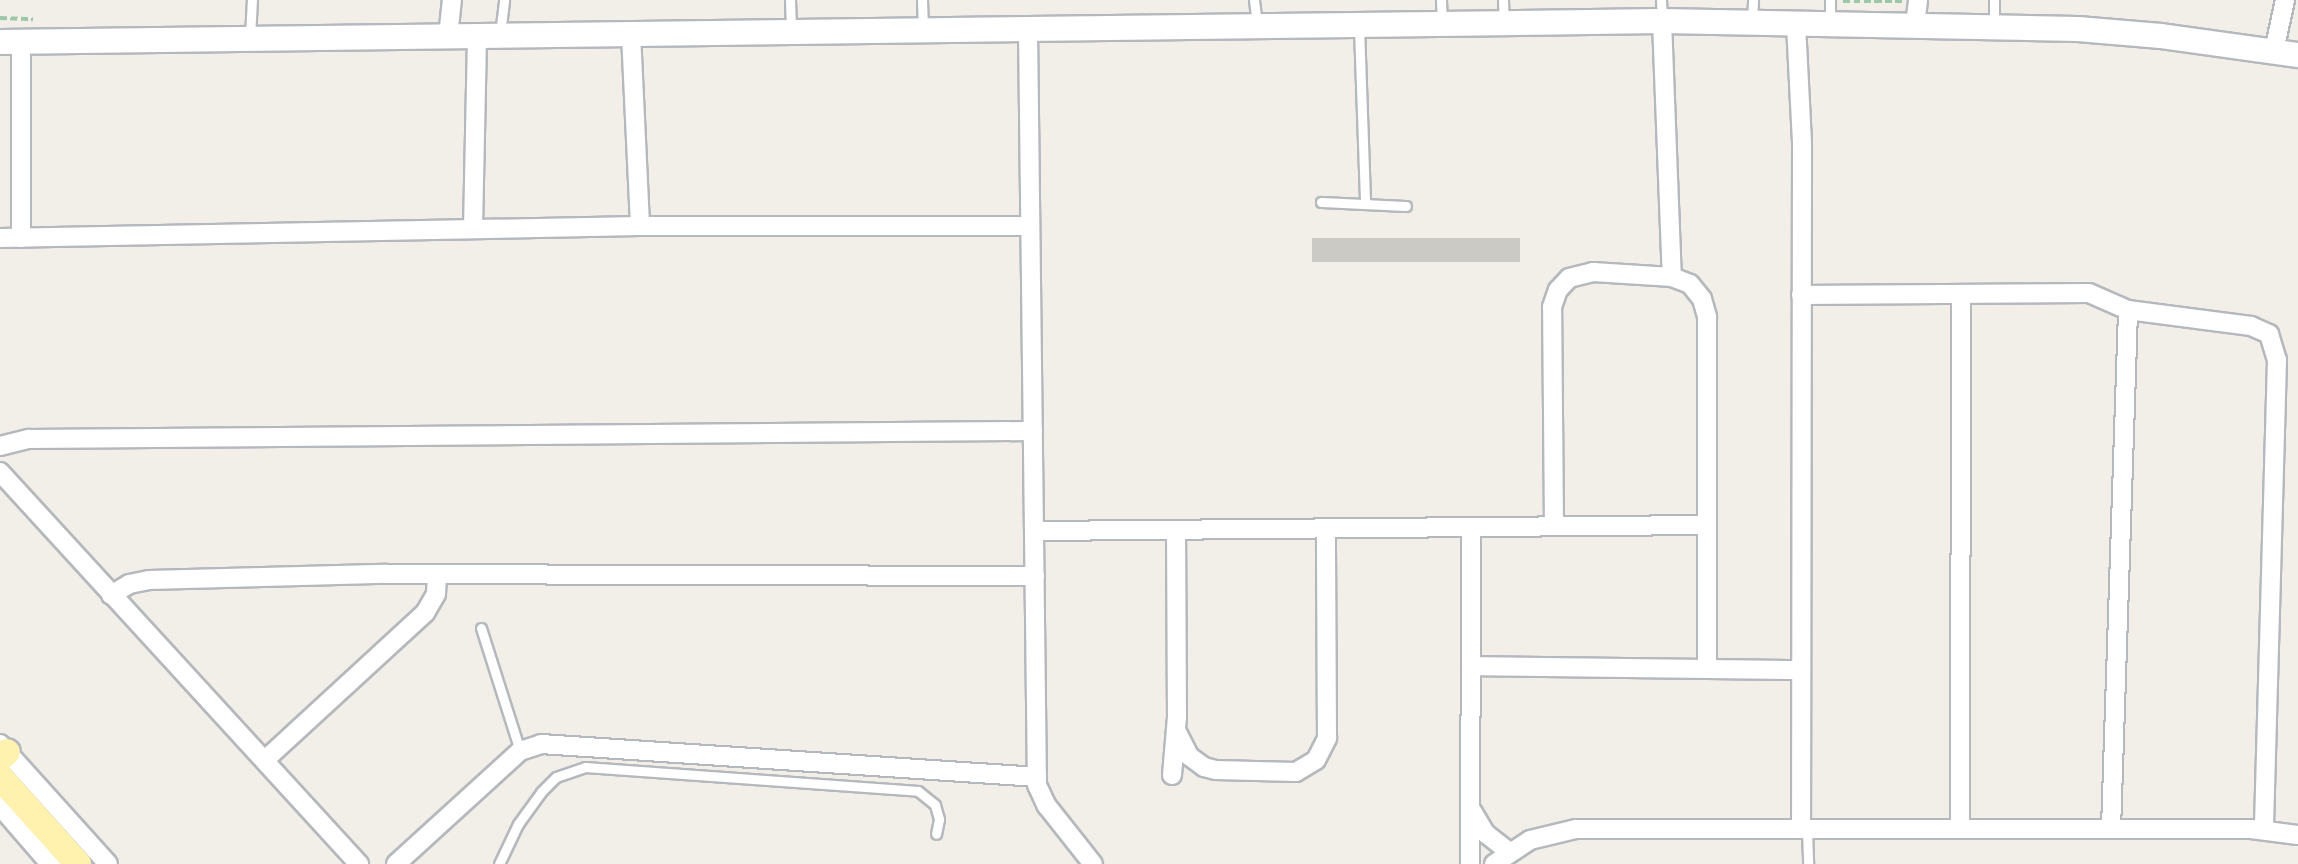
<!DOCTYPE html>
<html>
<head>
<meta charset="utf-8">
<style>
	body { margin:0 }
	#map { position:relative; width:2298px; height:864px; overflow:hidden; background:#f1efe8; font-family:Arial,sans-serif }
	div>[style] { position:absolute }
	.building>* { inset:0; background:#cccac5; transform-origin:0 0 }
	.path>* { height:3.5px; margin-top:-1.75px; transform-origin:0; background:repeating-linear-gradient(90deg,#9cc7a9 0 7px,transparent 0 10.5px) }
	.roads { filter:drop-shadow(2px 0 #b5b8bc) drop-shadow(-2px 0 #b5b8bc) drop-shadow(0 2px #b5b8bc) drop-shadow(0 -2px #b5b8bc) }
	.service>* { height:9px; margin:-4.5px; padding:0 4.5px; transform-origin:4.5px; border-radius:4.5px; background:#fff }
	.minor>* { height:18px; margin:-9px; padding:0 9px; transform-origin:9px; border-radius:9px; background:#fff }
	.tertiary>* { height:21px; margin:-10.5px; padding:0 10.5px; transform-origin:10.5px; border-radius:10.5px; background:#fff }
	.secondary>* { height:24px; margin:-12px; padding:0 12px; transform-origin:12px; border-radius:12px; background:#fff }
	.primary>* { height:26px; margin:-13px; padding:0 13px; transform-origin:13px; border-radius:13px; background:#fff2af }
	span { translate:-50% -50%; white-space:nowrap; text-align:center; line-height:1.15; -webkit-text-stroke:5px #fff; paint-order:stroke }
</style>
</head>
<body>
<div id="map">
	<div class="building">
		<i style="left:1312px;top:238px;width:208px;height:24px"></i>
	</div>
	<div class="path">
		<i style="left:1843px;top:1px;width:59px"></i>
		<i style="left:0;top:18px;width:33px;rotate:2deg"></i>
	</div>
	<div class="roads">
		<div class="service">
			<i style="left:790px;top:0;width:30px;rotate:88deg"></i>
			<i style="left:922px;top:0;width:29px;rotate:88deg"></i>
			<i style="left:1254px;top:0;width:26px;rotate:83deg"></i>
			<i style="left:1441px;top:0;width:23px;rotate:88deg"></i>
			<i style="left:1503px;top:0;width:23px;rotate:88deg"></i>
			<i style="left:1661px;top:0;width:19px;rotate:87deg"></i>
			<i style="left:1994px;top:0;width:25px;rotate:90deg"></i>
			<i style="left:1752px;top:21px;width:21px;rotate:-87deg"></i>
			<i style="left:1830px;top:22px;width:22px;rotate:-90deg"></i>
			<i style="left:1359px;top:28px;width:176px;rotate:88deg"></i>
			<i style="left:500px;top:34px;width:34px;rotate:-83deg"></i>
			<i style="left:250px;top:37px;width:37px;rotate:-87deg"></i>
			<i style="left:1321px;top:202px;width:85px;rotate:2.7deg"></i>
			<i style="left:481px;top:628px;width:129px;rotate:72.4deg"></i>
			<i style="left:1807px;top:830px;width:34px;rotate:88deg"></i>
			<i style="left:499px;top:864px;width:44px;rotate:-64.6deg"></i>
			<i style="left:518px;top:824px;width:39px;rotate:-54deg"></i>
			<i style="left:541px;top:792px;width:21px;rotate:-45deg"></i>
			<i style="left:556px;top:777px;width:31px;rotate:-19deg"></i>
			<i style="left:585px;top:767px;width:334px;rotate:4.1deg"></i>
			<i style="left:918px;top:791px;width:22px;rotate:39deg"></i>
			<i style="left:935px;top:805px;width:15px;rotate:74deg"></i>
			<i style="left:939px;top:819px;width:15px;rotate:101deg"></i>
		</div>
		<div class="minor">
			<i style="left:1662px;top:21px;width:256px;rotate:87.8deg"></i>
			<i style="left:1796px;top:24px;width:120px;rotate:87.1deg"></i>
			<i style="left:1802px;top:144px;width:685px;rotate:90.08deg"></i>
			<i style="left:1915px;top:25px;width:25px;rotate:-83deg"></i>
			<i style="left:1028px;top:29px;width:756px;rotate:89.32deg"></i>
			<i style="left:1037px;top:785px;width:23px;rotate:65deg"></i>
			<i style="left:1047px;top:806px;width:74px;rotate:51.6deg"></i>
			<i style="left:631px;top:34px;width:192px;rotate:87.3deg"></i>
			<i style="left:448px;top:37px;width:37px;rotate:-84deg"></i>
			<i style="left:2274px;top:51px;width:52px;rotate:-77.8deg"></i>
			<i style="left:473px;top:229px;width:193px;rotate:-88.8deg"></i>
			<i style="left:0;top:238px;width:640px;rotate:-1.07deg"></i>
			<i style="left:640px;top:226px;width:390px"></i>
			<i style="left:21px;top:238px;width:197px;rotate:-90deg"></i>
			<i style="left:1801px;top:295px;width:288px;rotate:-0.4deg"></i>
			<i style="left:2089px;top:293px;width:43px;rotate:23.6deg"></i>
			<i style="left:2128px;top:310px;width:124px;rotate:7.4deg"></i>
			<i style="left:2251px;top:326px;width:20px;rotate:24deg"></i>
			<i style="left:2269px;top:334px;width:27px;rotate:73deg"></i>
			<i style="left:2277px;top:360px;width:470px;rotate:91.6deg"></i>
			<i style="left:0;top:446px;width:30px;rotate:-14deg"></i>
			<i style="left:29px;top:439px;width:1004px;rotate:-0.46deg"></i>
			<i style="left:0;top:472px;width:532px;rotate:47.52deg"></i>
			<i style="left:1554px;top:526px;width:219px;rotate:-90.5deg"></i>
			<i style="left:1552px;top:307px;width:18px;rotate:-71deg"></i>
			<i style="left:1558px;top:290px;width:16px;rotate:-47deg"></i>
			<i style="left:1569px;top:278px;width:25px;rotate:-14deg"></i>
			<i style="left:1593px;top:272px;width:79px;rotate:3.6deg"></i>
			<i style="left:1672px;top:277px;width:19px;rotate:21deg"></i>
			<i style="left:1690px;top:284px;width:19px;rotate:51deg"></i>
			<i style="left:1702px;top:299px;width:19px;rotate:74deg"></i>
			<i style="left:1707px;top:317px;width:352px;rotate:90deg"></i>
			<i style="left:1034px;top:531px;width:673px;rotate:-0.51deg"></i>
			<i style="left:111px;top:595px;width:21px;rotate:-31deg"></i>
			<i style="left:129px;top:584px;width:20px;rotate:-11deg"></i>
			<i style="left:149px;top:580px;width:237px;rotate:-1.5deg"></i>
			<i style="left:386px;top:574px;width:649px;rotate:0.18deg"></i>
			<i style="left:1471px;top:666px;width:330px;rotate:0.7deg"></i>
			<i style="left:1177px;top:732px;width:27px;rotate:63deg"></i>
			<i style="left:1189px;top:756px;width:19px;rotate:36deg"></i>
			<i style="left:1204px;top:767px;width:12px;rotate:14deg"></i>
			<i style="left:1216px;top:770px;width:80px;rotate:1.4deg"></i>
			<i style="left:1296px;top:772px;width:23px;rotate:-31deg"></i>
			<i style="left:1316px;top:760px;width:25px;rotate:-63deg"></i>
			<i style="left:1327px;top:738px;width:210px;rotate:-90.3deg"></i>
			<i style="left:0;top:744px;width:161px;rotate:48deg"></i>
			<i style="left:266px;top:759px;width:216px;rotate:-42.6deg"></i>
			<i style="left:425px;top:613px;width:22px;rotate:-60deg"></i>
			<i style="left:436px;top:594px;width:19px;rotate:-87deg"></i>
			<i style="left:1172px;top:775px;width:58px;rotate:-85.1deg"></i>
			<i style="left:1177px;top:717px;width:187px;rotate:-90.3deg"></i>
			<i style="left:1472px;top:811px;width:26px;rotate:59deg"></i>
			<i style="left:1485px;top:833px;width:31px;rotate:38deg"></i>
			<i style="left:1960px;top:829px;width:535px;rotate:-89.89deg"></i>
			<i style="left:2111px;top:829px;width:519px;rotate:-88.12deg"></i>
			<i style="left:396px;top:864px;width:168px;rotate:-42.3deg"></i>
			<i style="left:520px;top:751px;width:22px;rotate:-18deg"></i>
			<i style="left:541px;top:744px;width:497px;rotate:3.8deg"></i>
			<i style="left:1470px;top:864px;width:337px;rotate:-89.8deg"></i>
			<i style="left:1494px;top:864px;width:43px;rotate:-33.7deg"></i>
			<i style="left:1530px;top:840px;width:47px;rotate:-13.4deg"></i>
			<i style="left:1576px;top:829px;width:675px"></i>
			<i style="left:2251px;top:829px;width:47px;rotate:7.3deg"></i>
		</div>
		<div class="tertiary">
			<i style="left:0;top:804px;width:79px;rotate:49.1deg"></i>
		</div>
		<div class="secondary">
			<i style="left:0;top:42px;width:1662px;rotate:-0.72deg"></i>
			<i style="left:1662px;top:21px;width:416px;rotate:1.1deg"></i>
			<i style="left:2078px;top:29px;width:83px;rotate:4.8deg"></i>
			<i style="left:2161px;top:36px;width:138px;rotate:7.9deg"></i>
		</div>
		<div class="primary">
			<i style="left:0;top:758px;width:9px;rotate:-41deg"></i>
			<i style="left:0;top:777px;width:117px;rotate:48.1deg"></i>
		</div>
	</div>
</div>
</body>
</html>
